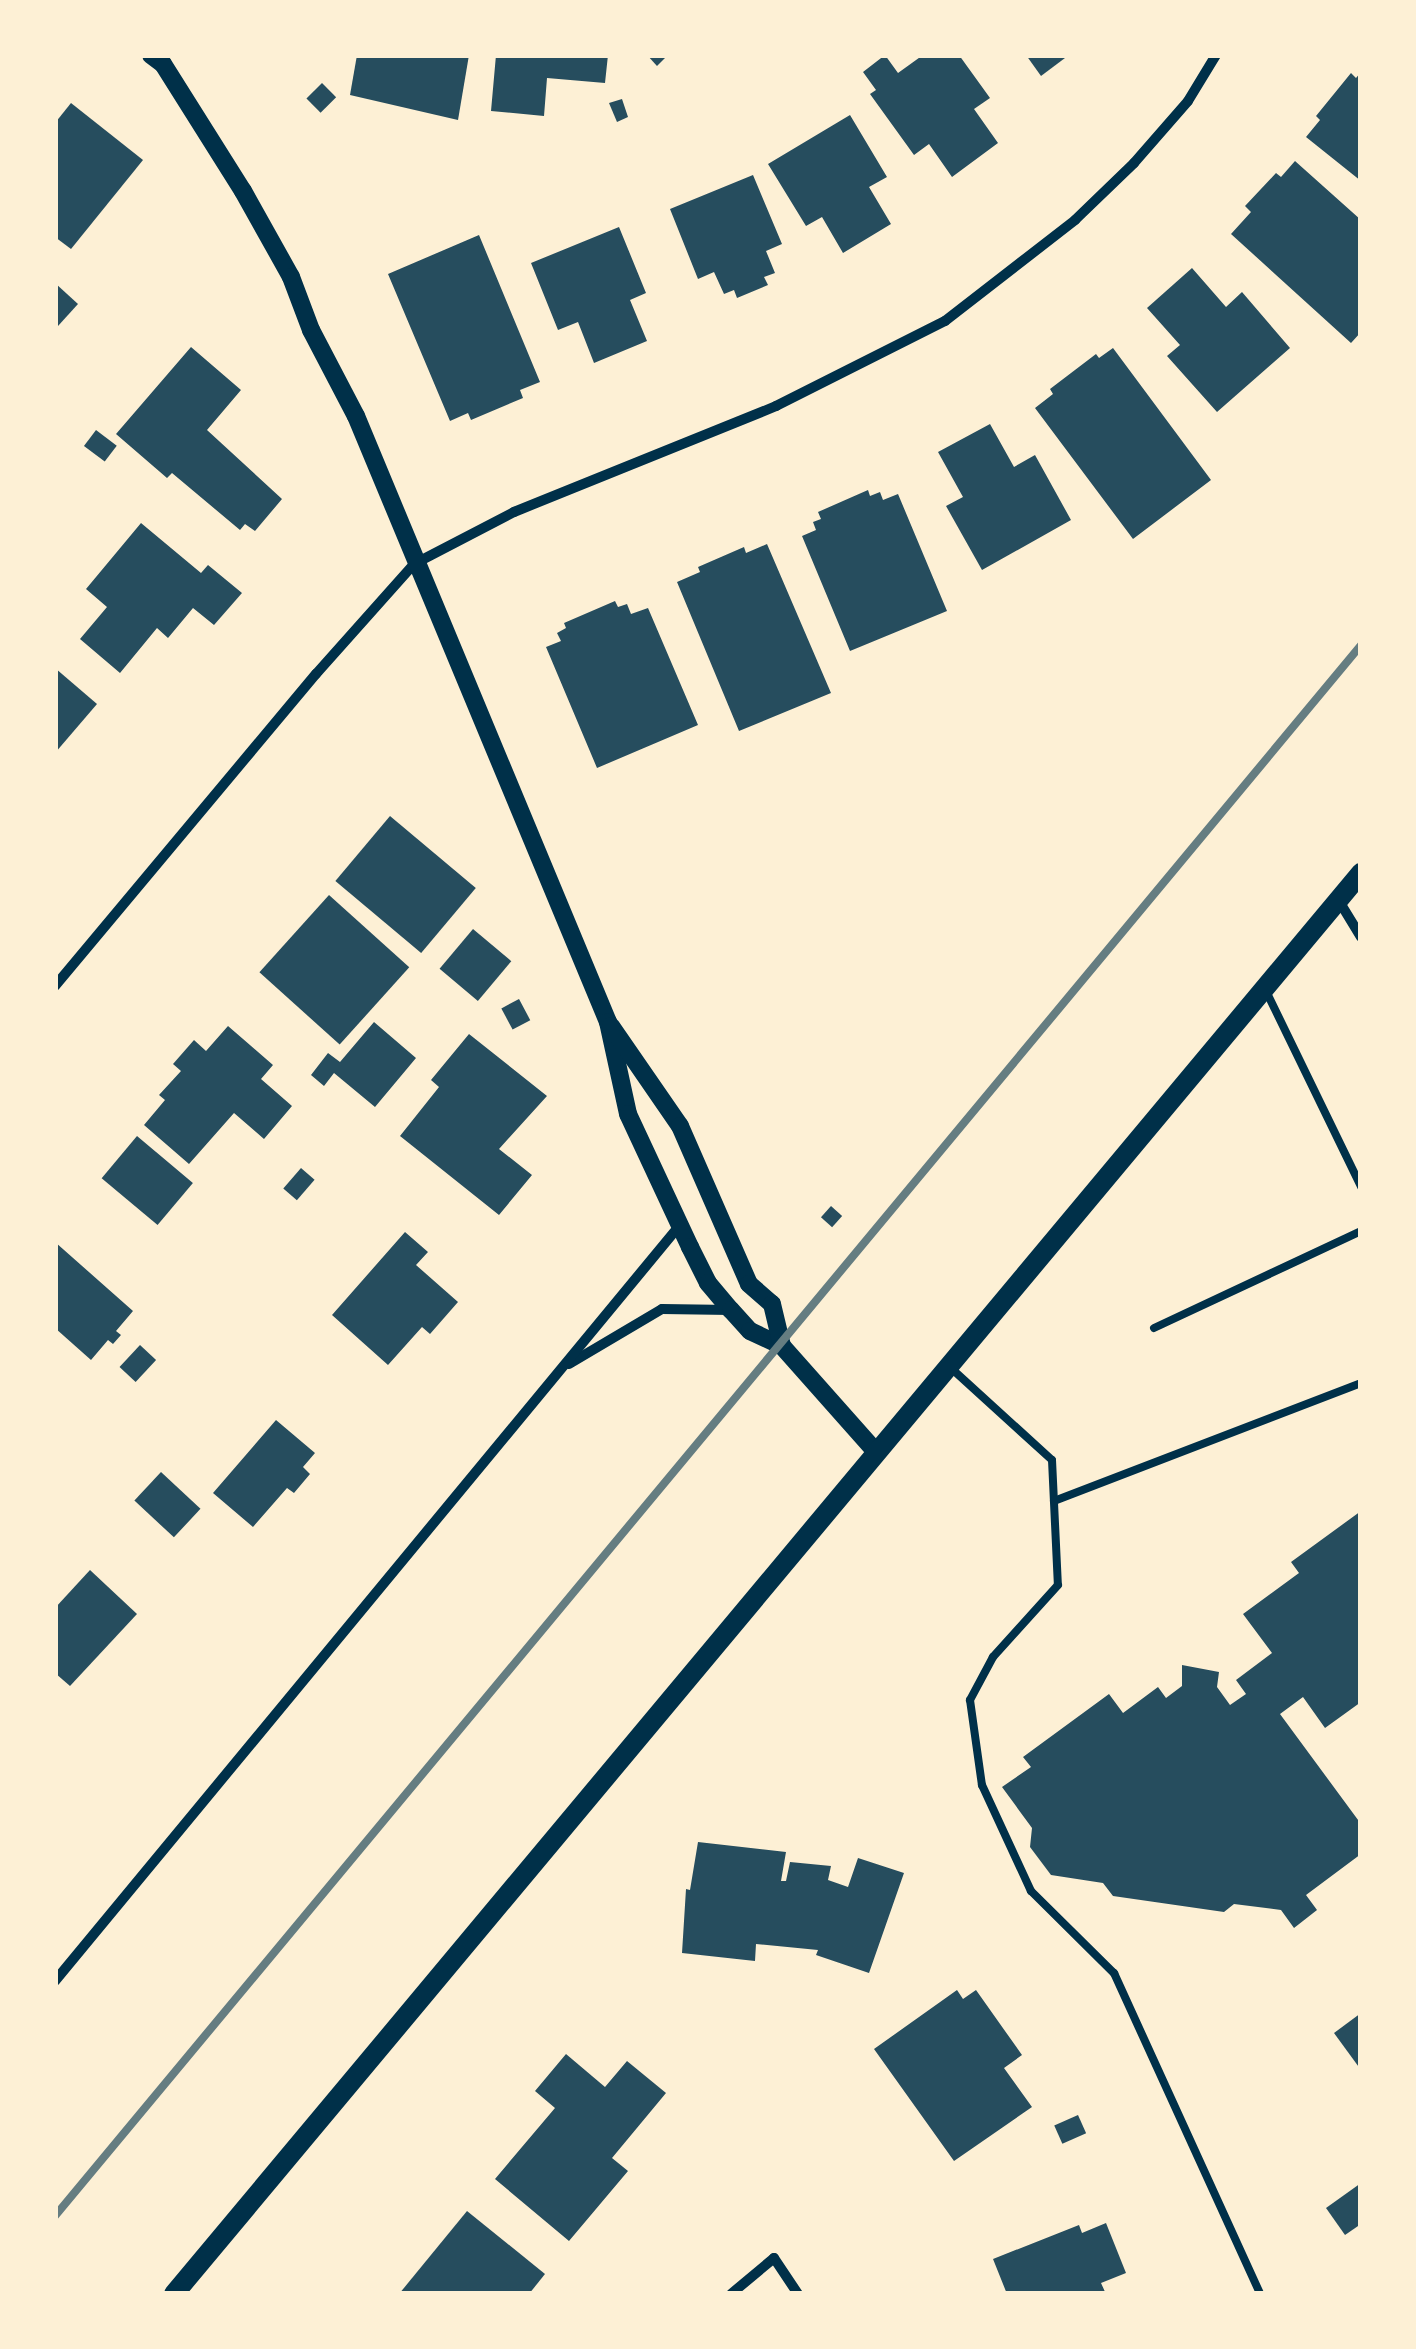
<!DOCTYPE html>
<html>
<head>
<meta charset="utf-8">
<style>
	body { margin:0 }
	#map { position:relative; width:1416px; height:2349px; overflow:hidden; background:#fdf0d5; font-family:"Asap Condensed",sans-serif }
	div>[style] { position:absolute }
	.building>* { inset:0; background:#264d5e; transform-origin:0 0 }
	.service>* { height:8px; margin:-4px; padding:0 4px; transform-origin:4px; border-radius:4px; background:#003049 }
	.minor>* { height:10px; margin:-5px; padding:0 5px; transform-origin:5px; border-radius:5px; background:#003049 }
	.tertiary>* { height:18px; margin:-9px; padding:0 9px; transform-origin:9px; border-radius:9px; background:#003049 }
	.secondary>* { height:20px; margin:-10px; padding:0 10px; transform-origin:10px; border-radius:10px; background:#003049 }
	.rail>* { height:8px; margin:-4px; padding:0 4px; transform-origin:4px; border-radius:4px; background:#657d81 }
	span { translate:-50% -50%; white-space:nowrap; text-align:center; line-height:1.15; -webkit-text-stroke:8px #fdf0d5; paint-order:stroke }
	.frame { position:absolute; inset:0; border:58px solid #fdf0d5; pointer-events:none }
</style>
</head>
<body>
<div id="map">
	<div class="building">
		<i style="clip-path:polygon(357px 55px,469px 55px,458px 120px,350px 95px)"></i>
		<i style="clip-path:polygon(496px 55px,608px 55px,605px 83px,547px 78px,544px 116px,491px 111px)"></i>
		<i style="clip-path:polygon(647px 55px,668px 55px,657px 66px)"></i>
		<i style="clip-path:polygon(885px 55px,898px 73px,923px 55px,959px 55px,990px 98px,974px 109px,998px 143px,952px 177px,929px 144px,914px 155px,870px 94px,876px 90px,863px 72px)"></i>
		<i style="clip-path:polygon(1026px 55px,1069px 55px,1041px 76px)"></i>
		<i style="clip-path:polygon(1361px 72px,1361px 181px,1306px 137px,1320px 120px,1316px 116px,1351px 73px,1356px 78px)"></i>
		<i style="left:322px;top:83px;width:20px;height:22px;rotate:45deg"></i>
		<i style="clip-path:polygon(622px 99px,628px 117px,617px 122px,609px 103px)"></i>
		<i style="clip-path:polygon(71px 103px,143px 160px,71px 249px,55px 237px,55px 123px)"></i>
		<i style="clip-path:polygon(850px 115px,887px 177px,869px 187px,891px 224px,843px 253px,822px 217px,806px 226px,768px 164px)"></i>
		<i style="clip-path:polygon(1295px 161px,1361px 220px,1361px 332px,1351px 343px,1231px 234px,1251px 212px,1245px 206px,1276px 173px,1281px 177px)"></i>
		<i style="clip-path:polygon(753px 175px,782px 244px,766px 251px,775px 273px,764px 277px,768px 285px,737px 298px,734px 290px,724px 294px,714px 272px,698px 279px,670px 209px)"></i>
		<i style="clip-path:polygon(619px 227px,646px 293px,630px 300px,647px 341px,594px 363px,578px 322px,558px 330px,531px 263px)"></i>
		<i style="clip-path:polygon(479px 235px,540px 382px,520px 390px,523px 398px,471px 420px,468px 413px,450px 421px,388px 274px)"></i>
		<i style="clip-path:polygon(1192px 268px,1226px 307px,1242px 292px,1290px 348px,1217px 412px,1167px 356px,1180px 345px,1147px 308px)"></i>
		<i style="clip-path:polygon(55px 283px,78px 304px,58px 326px,55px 323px)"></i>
		<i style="clip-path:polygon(191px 347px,241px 390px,207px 430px,282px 499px,255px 531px,245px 524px,240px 530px,172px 473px,167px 478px,116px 434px)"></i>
		<i style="clip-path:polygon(1113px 348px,1211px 480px,1133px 539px,1035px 408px,1053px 394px,1050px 389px,1096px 354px,1099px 358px)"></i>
		<i style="clip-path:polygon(990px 424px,1014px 467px,1035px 455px,1071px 520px,982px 570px,946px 506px,963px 497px,938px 452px)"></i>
		<i style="left:96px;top:430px;width:26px;height:20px;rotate:37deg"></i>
		<i style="clip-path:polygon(868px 490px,870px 496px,880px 492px,883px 500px,898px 494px,947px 611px,850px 651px,802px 536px,816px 530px,813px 522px,821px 519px,818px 512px)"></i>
		<i style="clip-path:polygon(141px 523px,201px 573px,208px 565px,242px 593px,214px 625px,193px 608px,168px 638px,157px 628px,120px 673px,80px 639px,107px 607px,86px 589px)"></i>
		<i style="clip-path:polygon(767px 544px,831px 693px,739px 731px,677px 582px,700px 572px,698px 567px,744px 547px,746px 553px)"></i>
		<i style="clip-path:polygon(615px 601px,618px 607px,627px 604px,631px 614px,648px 608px,698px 725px,597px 768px,546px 647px,561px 641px,557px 633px,566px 628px,564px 623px)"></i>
		<i style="clip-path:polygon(55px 668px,97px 704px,55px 753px)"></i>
		<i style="left:390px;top:816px;width:112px;height:85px;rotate:40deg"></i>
		<i style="left:329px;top:895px;width:108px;height:104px;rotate:42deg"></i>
		<i style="left:473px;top:929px;width:50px;height:52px;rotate:40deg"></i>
		<i style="left:519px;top:999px;width:24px;height:20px;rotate:62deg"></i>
		<i style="clip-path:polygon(374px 1022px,416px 1058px,375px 1107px,334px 1073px,324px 1086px,311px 1075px,328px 1053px,340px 1062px)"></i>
		<i style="clip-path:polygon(228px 1026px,273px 1065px,261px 1079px,292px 1106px,264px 1139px,234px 1113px,189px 1164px,144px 1125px,165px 1100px,159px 1095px,181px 1071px,173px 1064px,194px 1040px,206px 1051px)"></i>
		<i style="clip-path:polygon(469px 1034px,547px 1096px,499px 1149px,532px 1175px,499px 1215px,400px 1136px,439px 1087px,431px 1080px)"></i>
		<i style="left:137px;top:1136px;width:73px;height:55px;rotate:40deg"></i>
		<i style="left:301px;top:1168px;width:18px;height:27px;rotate:41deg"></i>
		<i style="left:831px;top:1206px;width:15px;height:15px;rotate:42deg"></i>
		<i style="clip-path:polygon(405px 1232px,428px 1252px,416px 1265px,458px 1302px,430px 1334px,422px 1327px,388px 1365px,332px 1315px)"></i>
		<i style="clip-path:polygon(55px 1242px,133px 1311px,116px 1331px,121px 1335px,113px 1344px,108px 1340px,91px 1360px,55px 1328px)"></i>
		<i style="left:140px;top:1345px;width:22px;height:30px;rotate:43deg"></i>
		<i style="clip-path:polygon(276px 1420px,315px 1453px,303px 1467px,310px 1474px,294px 1493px,287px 1488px,253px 1527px,213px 1493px)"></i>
		<i style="left:161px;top:1472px;width:54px;height:39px;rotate:43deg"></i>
		<i style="clip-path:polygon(1361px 1511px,1361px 1702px,1325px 1728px,1303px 1697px,1280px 1714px,1361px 1824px,1361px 1854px,1306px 1895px,1317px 1910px,1294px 1928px,1281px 1910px,1234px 1904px,1224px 1912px,1113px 1896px,1103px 1883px,1051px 1875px,1030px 1847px,1032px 1828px,1002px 1787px,1031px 1767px,1023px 1757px,1109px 1694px,1123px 1713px,1158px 1687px,1166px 1698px,1182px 1686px,1182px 1665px,1219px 1672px,1217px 1687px,1230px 1705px,1246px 1694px,1236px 1680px,1272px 1653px,1243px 1614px,1299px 1573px,1291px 1562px)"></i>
		<i style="clip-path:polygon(90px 1570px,137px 1614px,70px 1686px,55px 1673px,55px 1608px)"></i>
		<i style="clip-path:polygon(698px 1842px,786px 1852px,781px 1881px,786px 1881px,790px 1862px,831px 1866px,828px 1880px,848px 1887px,858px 1858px,904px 1873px,869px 1973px,816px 1955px,818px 1950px,756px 1944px,755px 1961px,682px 1953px,686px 1889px,690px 1890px)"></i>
		<i style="clip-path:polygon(957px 1990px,963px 1999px,976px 1990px,1022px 2055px,1004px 2068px,1032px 2107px,954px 2161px,874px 2049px)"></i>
		<i style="clip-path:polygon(1361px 2013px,1361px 2070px,1334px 2033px)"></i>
		<i style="clip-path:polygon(566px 2054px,605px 2087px,627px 2061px,666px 2093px,612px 2158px,628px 2171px,569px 2241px,495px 2179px,555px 2108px,535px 2091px)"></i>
		<i style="left:1078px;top:2115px;width:20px;height:26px;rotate:66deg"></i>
		<i style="clip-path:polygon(1361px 2183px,1361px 2224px,1345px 2235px,1326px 2208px)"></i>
		<i style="clip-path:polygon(467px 2211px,545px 2274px,529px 2294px,399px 2294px)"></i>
		<i style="clip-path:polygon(1106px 2223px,1126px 2273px,1101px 2283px,1106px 2294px,1007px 2294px,993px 2259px,1079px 2225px,1082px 2233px)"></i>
	</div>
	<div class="service">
		<i style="left:1267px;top:993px;width:216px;rotate:64.1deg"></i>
		<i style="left:1154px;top:1328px;width:229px;rotate:-25.1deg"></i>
		<i style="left:952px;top:1369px;width:135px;rotate:42.3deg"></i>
		<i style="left:1052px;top:1460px;width:125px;rotate:87.3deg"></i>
		<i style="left:1058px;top:1585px;width:97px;rotate:132.1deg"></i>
		<i style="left:993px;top:1657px;width:49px;rotate:118.1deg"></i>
		<i style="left:970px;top:1700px;width:86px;rotate:82deg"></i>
		<i style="left:982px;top:1785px;width:117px;rotate:65.2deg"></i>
		<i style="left:1031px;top:1891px;width:117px;rotate:44.7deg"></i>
		<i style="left:1114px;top:1973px;width:353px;rotate:65.5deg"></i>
		<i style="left:1054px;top:1501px;width:329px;rotate:-21deg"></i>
	</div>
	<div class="minor">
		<i style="left:1339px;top:901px;width:42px;rotate:58.6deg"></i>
		<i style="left:55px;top:986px;width:407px;rotate:-50.1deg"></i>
		<i style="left:316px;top:674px;width:147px;rotate:-48.3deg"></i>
		<i style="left:414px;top:564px;width:113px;rotate:-27.5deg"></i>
		<i style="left:514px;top:512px;width:283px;rotate:-22deg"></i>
		<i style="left:776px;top:406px;width:189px;rotate:-26.7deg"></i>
		<i style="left:945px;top:321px;width:165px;rotate:-37.8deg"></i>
		<i style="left:1075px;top:220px;width:82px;rotate:-44deg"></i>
		<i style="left:1134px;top:163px;width:82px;rotate:-48.9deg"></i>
		<i style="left:1188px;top:101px;width:54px;rotate:-58.7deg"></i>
		<i style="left:569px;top:1364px;width:108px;rotate:-30.6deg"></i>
		<i style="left:662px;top:1309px;width:69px;rotate:0.8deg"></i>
		<i style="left:55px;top:1981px;width:981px;rotate:-50.42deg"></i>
		<i style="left:731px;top:2294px;width:56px;rotate:-39.9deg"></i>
		<i style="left:774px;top:2258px;width:43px;rotate:56.3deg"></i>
	</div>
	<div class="tertiary">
		<i style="left:151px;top:55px;width:15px;rotate:37deg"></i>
		<i style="left:163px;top:64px;width:150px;rotate:57.8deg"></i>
		<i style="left:243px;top:191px;width:98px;rotate:60.8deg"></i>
		<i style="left:291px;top:277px;width:57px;rotate:69.3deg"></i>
		<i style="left:311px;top:330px;width:97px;rotate:62.4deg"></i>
		<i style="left:356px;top:416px;width:656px;rotate:67.42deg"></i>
		<i style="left:608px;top:1022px;width:94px;rotate:77.7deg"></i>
		<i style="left:628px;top:1114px;width:147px;rotate:65deg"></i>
		<i style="left:690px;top:1247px;width:40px;rotate:63.4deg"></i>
		<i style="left:708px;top:1283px;width:35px;rotate:50deg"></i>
		<i style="left:731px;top:1310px;width:28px;rotate:48deg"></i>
		<i style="left:750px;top:1331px;width:35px;rotate:25deg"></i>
		<i style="left:611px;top:1026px;width:121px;rotate:55.4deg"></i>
		<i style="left:680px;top:1126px;width:172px;rotate:66.4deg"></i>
		<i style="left:749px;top:1284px;width:30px;rotate:41deg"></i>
		<i style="left:772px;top:1304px;width:43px;rotate:76.6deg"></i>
		<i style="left:782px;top:1346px;width:142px;rotate:48.4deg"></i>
	</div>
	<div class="secondary">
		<i style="left:174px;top:2294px;width:1852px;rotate:-50.13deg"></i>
	</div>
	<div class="rail">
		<i style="left:55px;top:2216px;width:2043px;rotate:-50.26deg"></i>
	</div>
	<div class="frame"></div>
</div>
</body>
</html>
